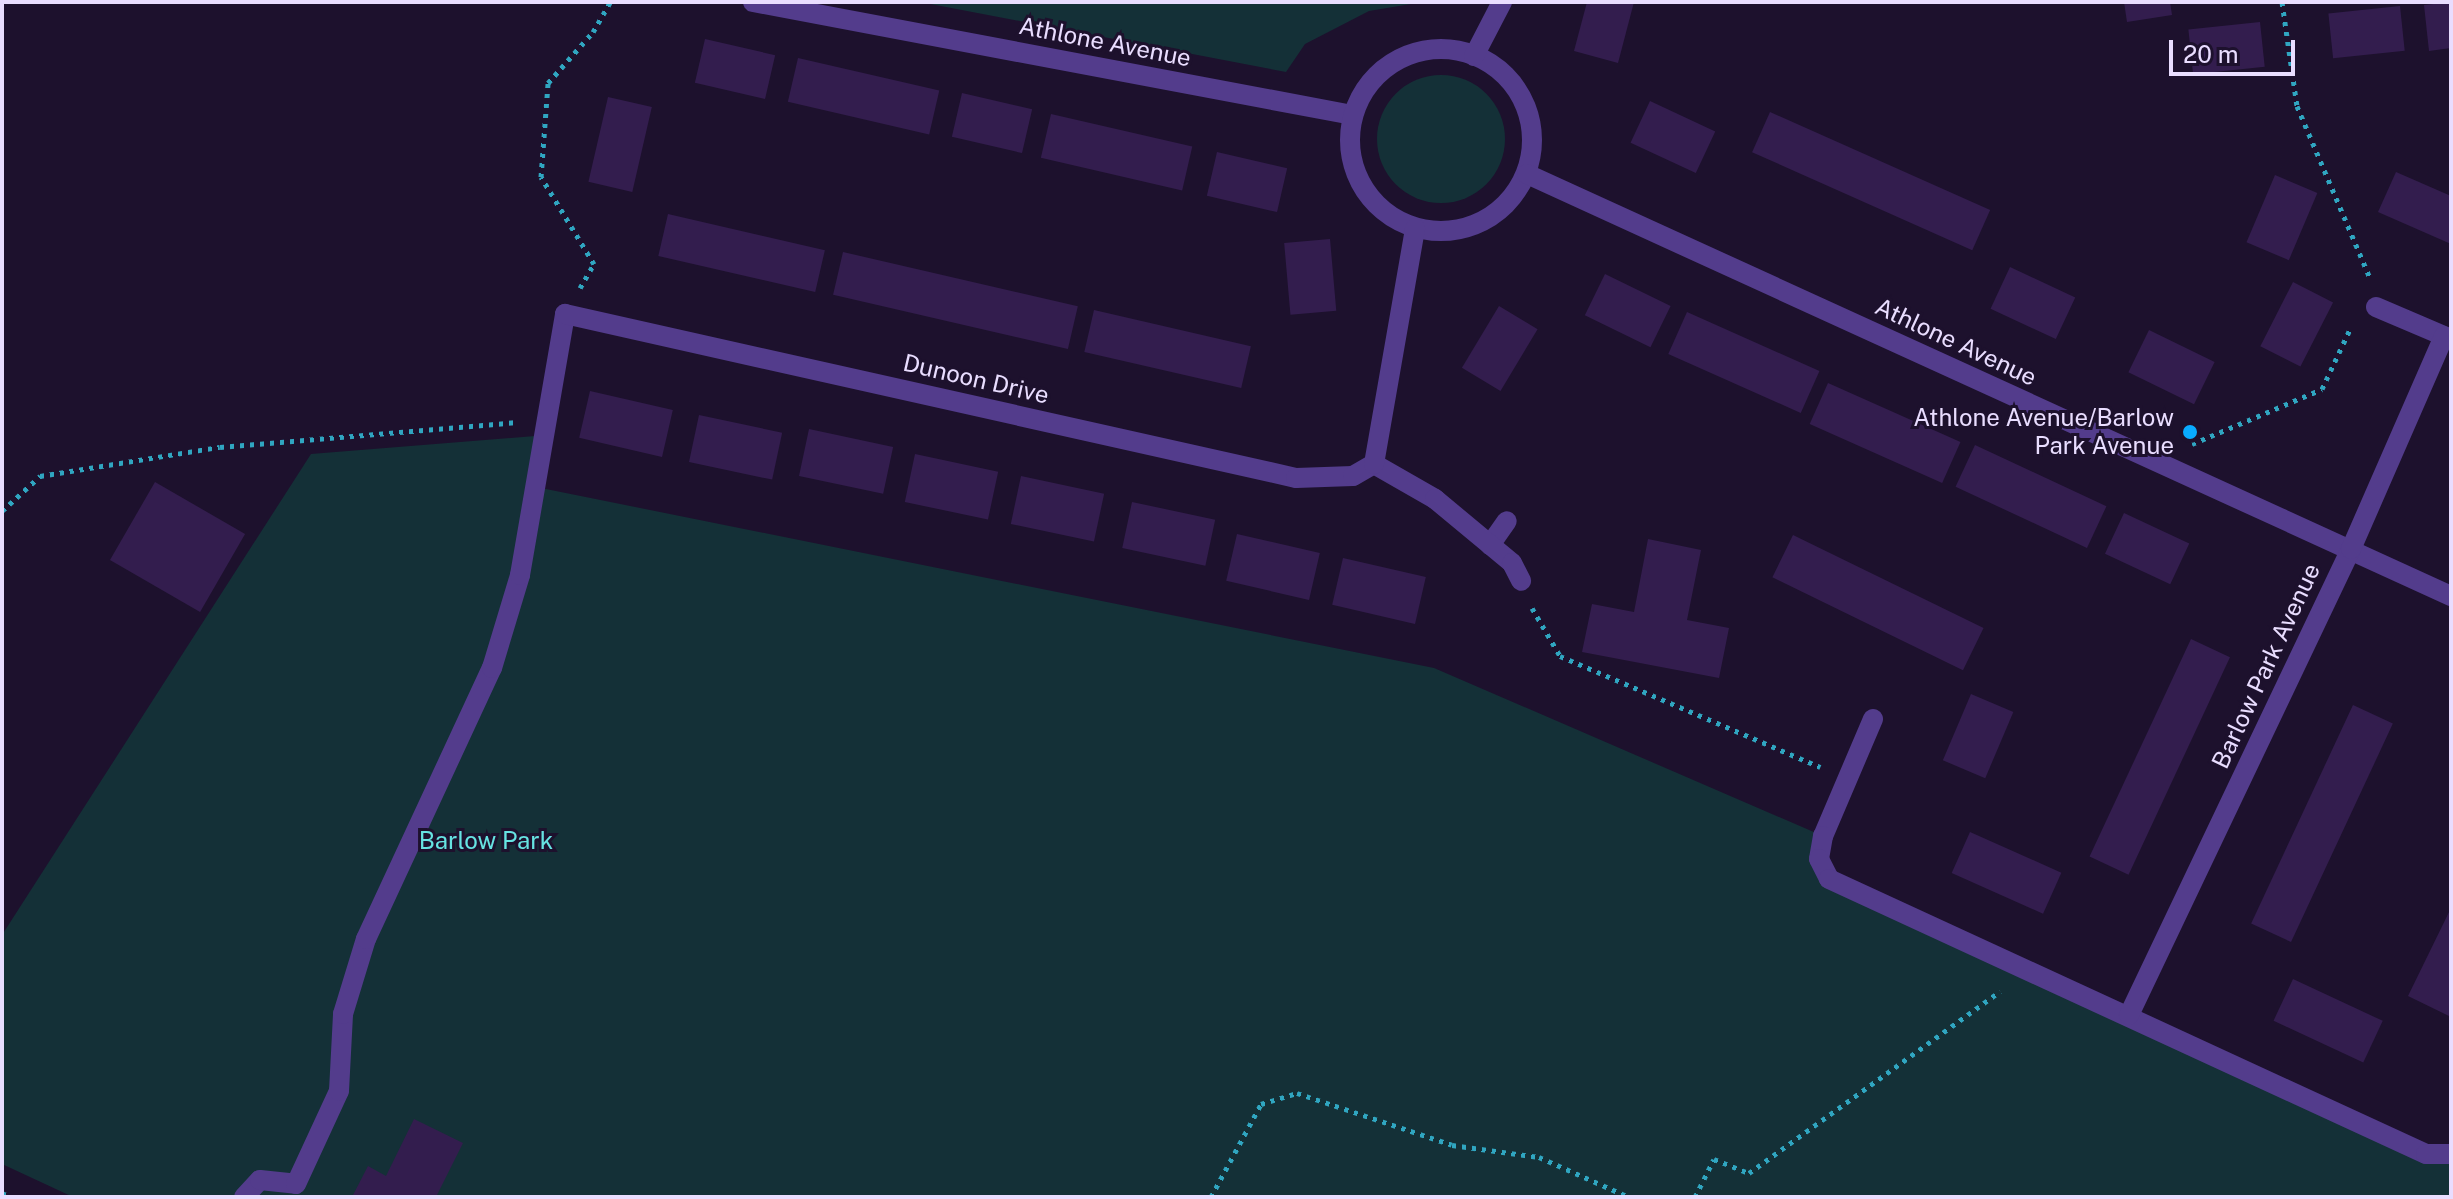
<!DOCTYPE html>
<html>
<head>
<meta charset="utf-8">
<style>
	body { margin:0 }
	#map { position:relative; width:2453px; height:1199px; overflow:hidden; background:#1d112d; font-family:"Public Sans",sans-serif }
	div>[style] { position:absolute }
	.green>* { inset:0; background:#143037 }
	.round { border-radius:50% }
	.building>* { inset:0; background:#331d4e; transform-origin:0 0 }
	.path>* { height:5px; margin-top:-2.5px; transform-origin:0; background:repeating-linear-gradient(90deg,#30a6c1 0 4px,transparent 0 10px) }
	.service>* { height:20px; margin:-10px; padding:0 10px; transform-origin:10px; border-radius:10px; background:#533c8c }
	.minor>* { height:20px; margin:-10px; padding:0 10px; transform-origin:10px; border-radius:10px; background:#533c8c }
	.minor>.ring { margin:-10px; padding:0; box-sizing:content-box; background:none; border:20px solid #533c8c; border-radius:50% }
	.dots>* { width:22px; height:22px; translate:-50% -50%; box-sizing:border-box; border:4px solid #1d112d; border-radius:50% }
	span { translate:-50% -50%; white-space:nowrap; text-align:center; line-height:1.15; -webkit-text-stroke:6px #1d112d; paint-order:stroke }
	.street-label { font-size:24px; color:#e9ddff }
	.poi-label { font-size:24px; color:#e9ddff }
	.right { translate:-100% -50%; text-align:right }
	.park-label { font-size:24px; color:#66e3e2 }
	.frame { position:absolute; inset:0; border:4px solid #e9ddff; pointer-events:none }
	.scale { position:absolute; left:2169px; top:40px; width:126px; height:36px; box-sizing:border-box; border:4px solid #e9ddff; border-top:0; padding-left:10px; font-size:24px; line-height:28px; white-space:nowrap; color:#e9ddff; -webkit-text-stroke:6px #1d112d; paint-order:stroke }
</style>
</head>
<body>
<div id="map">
	<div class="green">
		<i style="clip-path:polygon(920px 2px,1423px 2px,1369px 11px,1305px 44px,1286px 72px)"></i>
		<i class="round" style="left:1377px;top:75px;width:128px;height:128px"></i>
		<i style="clip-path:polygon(535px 436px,526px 485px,1434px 668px,1823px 836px,1829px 879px,2426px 1154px,2451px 1154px,2451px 1197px,73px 1197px,2px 1164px,2px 935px,311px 454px)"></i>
	</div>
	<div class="building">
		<i style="clip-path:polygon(1587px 2px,1634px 2px,1618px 63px,1574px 51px)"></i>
		<i style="clip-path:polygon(2124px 2px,2170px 2px,2172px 15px,2127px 22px)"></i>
		<i style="clip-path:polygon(2451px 2px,2451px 48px,2429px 51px,2424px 5px)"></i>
		<i style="left:2400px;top:6px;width:45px;height:72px;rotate:84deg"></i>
		<i style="left:2260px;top:22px;width:45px;height:72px;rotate:84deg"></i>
		<i style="left:705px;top:39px;width:72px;height:45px;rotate:13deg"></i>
		<i style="left:798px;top:58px;width:145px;height:45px;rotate:13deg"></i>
		<i style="left:962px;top:93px;width:72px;height:45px;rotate:13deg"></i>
		<i style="left:608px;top:97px;width:45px;height:87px;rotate:13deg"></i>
		<i style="left:1650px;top:101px;width:72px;height:46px;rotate:25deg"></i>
		<i style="left:1770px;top:112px;width:241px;height:44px;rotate:24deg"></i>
		<i style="left:1051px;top:114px;width:145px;height:45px;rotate:13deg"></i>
		<i style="left:1217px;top:152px;width:72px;height:45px;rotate:13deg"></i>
		<i style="clip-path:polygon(2396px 172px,2451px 196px,2451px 244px,2378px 212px)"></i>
		<i style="left:2275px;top:175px;width:46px;height:73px;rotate:23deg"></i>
		<i style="left:668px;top:214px;width:161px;height:43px;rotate:13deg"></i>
		<i style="left:1330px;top:239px;width:72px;height:46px;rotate:85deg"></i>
		<i style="left:843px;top:252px;width:241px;height:44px;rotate:13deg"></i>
		<i style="left:2010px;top:267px;width:72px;height:46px;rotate:25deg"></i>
		<i style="left:1605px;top:274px;width:73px;height:46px;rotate:26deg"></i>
		<i style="left:2293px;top:282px;width:45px;height:72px;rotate:27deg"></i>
		<i style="left:1499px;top:306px;width:45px;height:72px;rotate:31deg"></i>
		<i style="left:1094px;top:310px;width:161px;height:43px;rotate:13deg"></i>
		<i style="left:1687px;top:312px;width:145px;height:46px;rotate:24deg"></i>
		<i style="left:2149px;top:330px;width:73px;height:47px;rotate:26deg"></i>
		<i style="left:1828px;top:383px;width:145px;height:45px;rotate:24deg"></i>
		<i style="left:590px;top:391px;width:85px;height:48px;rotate:13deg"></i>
		<i style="left:699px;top:415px;width:85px;height:48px;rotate:12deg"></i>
		<i style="left:809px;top:429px;width:86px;height:48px;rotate:12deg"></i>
		<i style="left:1975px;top:445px;width:145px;height:46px;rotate:25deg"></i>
		<i style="left:915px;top:454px;width:85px;height:49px;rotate:12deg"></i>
		<i style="left:1021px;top:476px;width:85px;height:49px;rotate:12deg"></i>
		<i style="left:155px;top:482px;width:104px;height:90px;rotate:30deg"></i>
		<i style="left:1132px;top:502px;width:85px;height:47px;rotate:12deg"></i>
		<i style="left:2124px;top:513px;width:72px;height:45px;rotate:25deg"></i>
		<i style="left:1237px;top:534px;width:85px;height:48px;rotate:13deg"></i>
		<i style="left:1793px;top:535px;width:212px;height:47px;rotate:26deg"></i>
		<i style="clip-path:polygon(1648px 539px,1701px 550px,1687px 620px,1729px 628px,1719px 678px,1582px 652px,1592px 604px,1634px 612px)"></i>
		<i style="left:1343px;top:558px;width:85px;height:48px;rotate:13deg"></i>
		<i style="left:2191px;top:639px;width:43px;height:240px;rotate:25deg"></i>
		<i style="left:1971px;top:694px;width:46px;height:72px;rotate:23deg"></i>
		<i style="left:2353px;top:705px;width:44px;height:241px;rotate:25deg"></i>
		<i style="left:1970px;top:832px;width:100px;height:45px;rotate:24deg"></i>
		<i style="clip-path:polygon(2451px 908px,2451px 1012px,2449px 1016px,2408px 996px)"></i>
		<i style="left:2293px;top:979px;width:99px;height:46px;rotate:25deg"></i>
		<i style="clip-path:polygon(414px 1119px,463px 1143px,436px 1197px,352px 1197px,368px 1166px,386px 1176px)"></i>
	</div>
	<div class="path">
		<i style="left:2282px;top:2px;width:105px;rotate:81.8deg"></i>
		<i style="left:2297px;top:106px;width:189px;rotate:67deg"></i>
		<i style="left:580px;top:288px;width:28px;rotate:-60deg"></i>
		<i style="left:594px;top:264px;width:102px;rotate:-121.3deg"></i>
		<i style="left:541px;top:177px;width:94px;rotate:-85.7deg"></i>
		<i style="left:548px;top:83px;width:68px;rotate:-48.6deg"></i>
		<i style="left:593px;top:32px;width:34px;rotate:-60deg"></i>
		<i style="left:2192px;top:444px;width:141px;rotate:-22.9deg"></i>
		<i style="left:2322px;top:389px;width:68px;rotate:-64.9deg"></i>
		<i style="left:2px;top:511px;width:52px;rotate:-42.6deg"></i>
		<i style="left:40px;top:476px;width:182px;rotate:-9.2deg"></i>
		<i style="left:220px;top:447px;width:296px;rotate:-4.8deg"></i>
		<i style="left:1532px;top:608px;width:56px;rotate:59.7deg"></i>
		<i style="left:1560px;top:656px;width:283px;rotate:23.1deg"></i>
		<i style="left:2px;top:1193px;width:10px;rotate:24deg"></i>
		<i style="left:1211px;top:1197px;width:106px;rotate:-61.7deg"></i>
		<i style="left:1261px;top:1104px;width:38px;rotate:-17deg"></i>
		<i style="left:1297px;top:1093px;width:163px;rotate:18.5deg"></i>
		<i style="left:1452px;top:1145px;width:88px;rotate:7.9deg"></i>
		<i style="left:1539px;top:1157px;width:98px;rotate:24deg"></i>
		<i style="left:1695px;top:1197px;width:42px;rotate:-63.4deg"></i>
		<i style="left:1714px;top:1159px;width:38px;rotate:22deg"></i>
		<i style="left:1749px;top:1173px;width:310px;rotate:-35.9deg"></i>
	</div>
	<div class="service">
		<i style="left:1490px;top:545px;width:29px;rotate:-55deg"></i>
	</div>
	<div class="minor">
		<i style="left:753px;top:2px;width:610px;rotate:10.68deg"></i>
		<i class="ring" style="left:1350px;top:49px;width:162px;height:162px"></i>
		<i style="left:1474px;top:56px;width:61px;rotate:-62.6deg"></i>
		<i style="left:1527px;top:174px;width:1016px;rotate:24.55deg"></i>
		<i style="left:2376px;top:307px;width:82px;rotate:23.1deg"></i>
		<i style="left:1374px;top:464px;width:70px;rotate:29.8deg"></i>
		<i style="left:1435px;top:499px;width:100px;rotate:39.7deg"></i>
		<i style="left:1512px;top:563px;width:20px;rotate:63deg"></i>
		<i style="left:1873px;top:719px;width:127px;rotate:113.1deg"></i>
		<i style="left:1823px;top:836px;width:23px;rotate:100deg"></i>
		<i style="left:1819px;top:859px;width:22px;rotate:63deg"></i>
		<i style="left:1829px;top:879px;width:657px;rotate:24.73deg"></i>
		<i style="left:2426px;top:1154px;width:25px"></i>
		<i style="left:2129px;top:1015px;width:516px;rotate:-64.53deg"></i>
		<i style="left:2351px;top:549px;width:232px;rotate:-66.4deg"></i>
		<i style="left:244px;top:1197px;width:23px;rotate:-47deg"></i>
		<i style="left:260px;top:1180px;width:36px;rotate:6deg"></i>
		<i style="left:296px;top:1184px;width:102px;rotate:-65.2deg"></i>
		<i style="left:339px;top:1091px;width:77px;rotate:-87deg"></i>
		<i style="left:343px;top:1014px;width:78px;rotate:-73deg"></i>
		<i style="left:366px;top:939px;width:299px;rotate:-65.1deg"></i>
		<i style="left:492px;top:668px;width:97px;rotate:-73.2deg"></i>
		<i style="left:520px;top:575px;width:265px;rotate:-80.2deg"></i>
		<i style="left:565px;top:314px;width:749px;rotate:12.64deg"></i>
		<i style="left:1296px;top:478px;width:57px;rotate:-2deg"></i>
		<i style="left:1353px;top:476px;width:24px;rotate:-30deg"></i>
		<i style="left:1374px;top:464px;width:239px;rotate:-80.1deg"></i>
	</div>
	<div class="dots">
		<i style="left:2190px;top:432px;background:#09abff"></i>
	</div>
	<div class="street-label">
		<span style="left:1105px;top:42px;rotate:11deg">Athlone Avenue</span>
		<span style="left:1956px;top:342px;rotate:25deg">Athlone Avenue</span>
		<span style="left:976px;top:379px;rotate:13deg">Dunoon Drive</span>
		<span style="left:2266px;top:666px;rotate:-65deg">Barlow Park Avenue</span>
	</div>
	<div class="poi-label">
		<span class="right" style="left:2174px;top:432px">Athlone Avenue/Barlow<br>Park Avenue</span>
	</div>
	<div class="park-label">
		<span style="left:486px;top:841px">Barlow Park</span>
	</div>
	<div class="frame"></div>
	<div class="scale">20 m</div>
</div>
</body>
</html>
